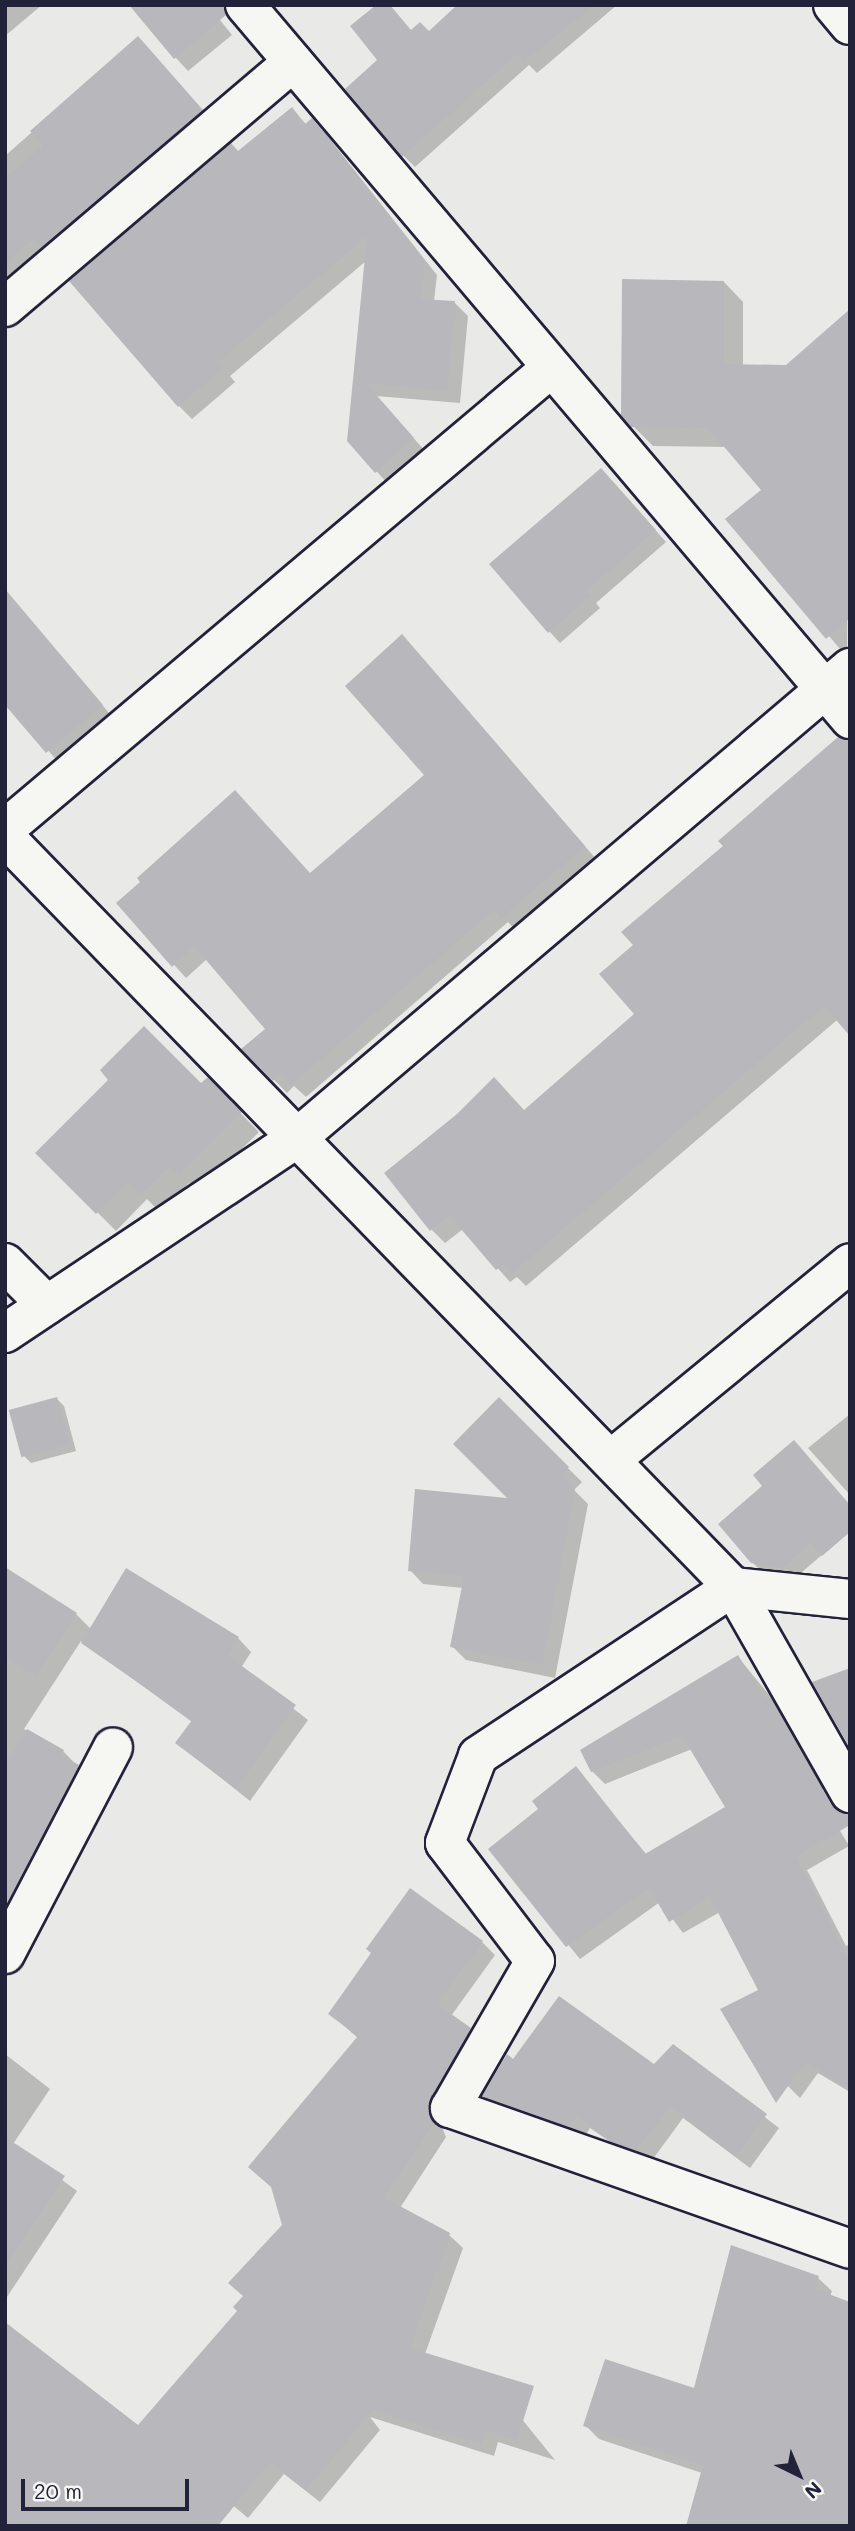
<!DOCTYPE html>
<html>
<head>
<meta charset="utf-8">
<style>
	body { margin:0 }
	#map { position:relative; width:855px; height:2531px; overflow:hidden; background:#e9e9e7; font-family:Mali,sans-serif }
	div>[style] { position:absolute }
	.shadow>* { inset:0; background:#0003 }
	.building>* { inset:0; background:#b8b8bc; transform-origin:0 0 }
	.roads { filter:drop-shadow(2px 0 #22223b) drop-shadow(-2px 0 #22223b) drop-shadow(0 2px #22223b) drop-shadow(0 -2px #22223b) }
	.street>* { height:38px; margin:-19px; padding:0 19px; transform-origin:19px; border-radius:19px; background:#f6f6f2 }
	.secondary>* { height:38px; margin:-19px; padding:0 19px; transform-origin:19px; border-radius:19px; background:#f6f6f2 }
	span { translate:-50% -50%; white-space:nowrap; text-align:center; line-height:1.15; -webkit-text-stroke:5px #f6f6f2; paint-order:stroke }
	.frame { position:absolute; inset:0; border:7px solid #22223b; pointer-events:none }
	.north { position:absolute; left:764px; top:2440px; width:70px; height:70px; -webkit-text-stroke:5px #f6f6f2; paint-order:stroke; rotate:137deg; font-size:19px; font-weight:700; line-height:28px; text-align:center; color:#22223b }
	.north::after { content:''; display:block; margin:auto; width:24px; height:32px; background:#22223b; clip-path:polygon(50% 0,100% 100%,50% 72%,0 100%) }
	.scale { position:absolute; left:21px; top:2479px; width:168px; height:32px; box-sizing:border-box; border:4px solid #22223b; border-top:0; padding-left:9px; font-size:21px; line-height:24px; white-space:nowrap; color:#22223b; -webkit-text-stroke:5px #f6f6f2; paint-order:stroke }
</style>
</head>
<body>
<div id="map">
	<div class="shadow">
		<i style="clip-path:polygon(5px 5px,42px 5px,5px 36px)"></i>
		<i style="clip-path:polygon(208px 5px,232px 35px,188px 71px,175px 57px)"></i>
		<i style="clip-path:polygon(493px 5px,617px 5px,537px 73px,529px 65px,415px 167px,403px 155px,412px 31px,429px 33px)"></i>
		<i style="clip-path:polygon(138px 38px,218px 128px,5px 292px,5px 156px)"></i>
		<i style="clip-path:polygon(291px 109px,307px 125px,312px 120px,325px 133px,437px 275px,434px 301px,455px 303px,468px 316px,460px 403px,376px 396px,426px 452px,389px 485px,349px 441px,366px 261px,230px 376px,235px 382px,192px 419px,179px 406px,239px 153px)"></i>
		<i style="clip-path:polygon(724px 282px,743px 302px,743px 366px,787px 367px,850px 311px,847px 657px,728px 519px,763px 490px,727px 447px,653px 446px,633px 426px)"></i>
		<i style="clip-path:polygon(612px 481px,666px 542px,596px 603px,600px 608px,560px 643px,549px 631px)"></i>
		<i style="clip-path:polygon(5px 590px,115px 720px,61px 765px,5px 702px)"></i>
		<i style="clip-path:polygon(415px 650px,597px 860px,515px 930px,508px 922px,306px 1097px,294px 1086px,287px 1093px,244px 1049px,268px 1029px,207px 959px,186px 978px,118px 903px,311px 875px,426px 775px)"></i>
		<i style="clip-path:polygon(850px 765px,850px 1036px,837px 1020px,526px 1286px,517px 1277px,510px 1282px,463px 1229px,445px 1243px,431px 1229px,524px 1112px,637px 1014px)"></i>
		<i style="clip-path:polygon(208px 1080px,259px 1132px,198px 1192px,189px 1183px,160px 1212px,147px 1199px,116px 1231px,38px 1153px)"></i>
		<i style="clip-path:polygon(57px 1399px,64px 1406px,76px 1451px,31px 1463px,24px 1456px)"></i>
		<i style="clip-path:polygon(499px 1400px,582px 1482px,574px 1490px,588px 1504px,555px 1678px,466px 1660px,452px 1646px,463px 1588px,423px 1584px,410px 1570px,512px 1500px)"></i>
		<i style="clip-path:polygon(850px 1414px,850px 1495px,808px 1448px)"></i>
		<i style="clip-path:polygon(792px 1462px,830px 1548px,795px 1578px,764px 1574px,752px 1562px)"></i>
		<i style="clip-path:polygon(5px 1569px,76px 1614px,91px 1629px,238px 1638px,251px 1652px,241px 1668px,308px 1720px,250px 1801px,177px 1743px,192px 1722px,81px 1641px,24px 1729px,63px 1751px,91px 1780px,5px 1944px)"></i>
		<i style="clip-path:polygon(738px 1657px,783px 1712px,826px 1788px,817px 1791px,849px 1846px,807px 1870px,846px 1946px,850px 1944px,850px 2092px,818px 2073px,800px 2098px,788px 2086px,740px 2001px,760px 1991px,720px 1912px,683px 1933px,660px 1902px,580px 1959px,490px 1850px,541px 1809px,576px 1769px,647px 1855px,727px 1807px,692px 1749px,605px 1784px,592px 1771px)"></i>
		<i style="clip-path:polygon(482px 1942px,495px 1955px,451px 2016px,483px 2043px,443px 2111px,441px 2125px,446px 2137px,400px 2208px,449px 2235px,463px 2248px,425px 2354px,495px 2386px,555px 2460px,498px 2442px,494px 2456px,370px 2417px,380px 2430px,320px 2502px,284px 2474px,248px 2518px,139px 2427px,240px 2311px,284px 2225px,358px 2038px,330px 2014px)"></i>
		<i style="clip-path:polygon(673px 2047px,779px 2128px,750px 2168px,683px 2118px,650px 2163px,629px 2155px,590px 2128px,583px 2139px,497px 2109px,484px 2096px,513px 2061px,654px 2067px)"></i>
		<i style="clip-path:polygon(5px 2054px,50px 2089px,13px 2144px,77px 2191px,5px 2300px)"></i>
		<i style="clip-path:polygon(818px 2278px,832px 2291px,830px 2297px,702px 2473px,599px 2439px,585px 2425px,695px 2390px)"></i>
	</div>
	<div class="building">
		<i style="clip-path:polygon(129px 5px,224px 5px,226px 15px,174px 59px)"></i>
		<i style="clip-path:polygon(376px 5px,390px 5px,411px 30px,420px 22px,429px 31px,457px 5px,594px 5px,524px 62px,517px 54px,402px 157px,345px 89px,377px 60px,350px 26px)"></i>
		<i style="clip-path:polygon(138px 36px,203px 110px,41px 248px,33px 239px,5px 262px,5px 178px,43px 146px,30px 131px)"></i>
		<i style="clip-path:polygon(292px 107px,305px 124px,312px 118px,424px 260px,420px 299px,455px 301px,447px 391px,366px 383px,414px 438px,375px 473px,347px 441px,367px 236px,218px 362px,223px 368px,178px 407px,69px 281px,231px 143px,238px 151px)"></i>
		<i style="clip-path:polygon(622px 279px,724px 281px,724px 364px,786px 365px,850px 309px,850px 618px,826px 639px,725px 519px,761px 490px,708px 428px,631px 427px,621px 415px)"></i>
		<i style="clip-path:polygon(601px 468px,656px 530px,586px 591px,591px 596px,548px 633px,489px 564px)"></i>
		<i style="clip-path:polygon(5px 589px,103px 705px,46px 753px,5px 705px)"></i>
		<i style="clip-path:polygon(402px 634px,585px 846px,501px 918px,494px 910px,291px 1085px,281px 1073px,273px 1081px,241px 1049px,265px 1029px,194px 946px,172px 967px,116px 903px,140px 882px,137px 878px,235px 790px,310px 873px,424px 775px,345px 686px)"></i>
		<i style="clip-path:polygon(838px 737px,850px 740px,850px 1036px,824px 1006px,511px 1274px,504px 1264px,496px 1270px,449px 1215px,430px 1231px,384px 1173px,457px 1114px,494px 1077px,524px 1110px,634px 1014px,599px 974px,633px 945px,621px 932px,723px 846px,718px 841px)"></i>
		<i style="clip-path:polygon(144px 1026px,201px 1083px,208px 1077px,242px 1112px,179px 1175px,170px 1166px,141px 1195px,128px 1182px,96px 1214px,35px 1153px,108px 1080px,100px 1070px)"></i>
		<i style="left:57px;top:1397px;width:49px;height:50px;rotate:75deg"></i>
		<i style="clip-path:polygon(499px 1397px,569px 1467px,562px 1475px,575px 1488px,542px 1665px,450px 1647px,464px 1576px,408px 1571px,415px 1489px,507px 1498px,453px 1444px)"></i>
		<i style="clip-path:polygon(794px 1440px,850px 1505px,850px 1532px,822px 1556px,811px 1543px,783px 1568px,751px 1563px,718px 1524px,762px 1486px,753px 1475px)"></i>
		<i style="clip-path:polygon(5px 1567px,77px 1613px,36px 1677px,5px 1657px)"></i>
		<i style="clip-path:polygon(126px 1568px,239px 1637px,228px 1656px,296px 1705px,236px 1789px,175px 1743px,192px 1720px,81px 1643px)"></i>
		<i style="clip-path:polygon(738px 1655px,765px 1699px,770px 1697px,831px 1804px,850px 1815px,850px 1825px,796px 1857px,850px 1963px,850px 2089px,805px 2062px,776px 2103px,720px 2009px,758px 1990px,710px 1897px,669px 1922px,649px 1888px,566px 1947px,488px 1849px,538px 1809px,532px 1801px,576px 1766px,645px 1854px,725px 1807px,682px 1736px,591px 1772px,580px 1750px)"></i>
		<i style="clip-path:polygon(850px 1668px,850px 1748px,812px 1682px)"></i>
		<i style="clip-path:polygon(27px 1729px,64px 1750px,61px 1755px,79px 1765px,5px 1906px,5px 1767px)"></i>
		<i style="clip-path:polygon(410px 1888px,483px 1941px,437px 2004px,471px 2028px,431px 2098px,428px 2110px,434px 2123px,385px 2198px,450px 2233px,410px 2348px,534px 2386px,517px 2440px,485px 2430px,481px 2444px,373px 2410px,306px 2490px,270px 2462px,218px 2526px,5px 2526px,5px 2322px,138px 2425px,237px 2311px,233px 2307px,243px 2296px,228px 2283px,282px 2225px,271px 2187px,248px 2167px,358px 2036px,328px 2014px,371px 1953px,366px 1949px)"></i>
		<i style="clip-path:polygon(559px 1996px,654px 2064px,673px 2044px,767px 2114px,736px 2157px,670px 2106px,636px 2150px,614px 2143px,576px 2116px,569px 2127px,482px 2096px,507px 2054px,513px 2059px)"></i>
		<i style="clip-path:polygon(5px 2137px,65px 2176px,5px 2267px)"></i>
		<i style="clip-path:polygon(731px 2245px,819px 2276px,815px 2289px,850px 2302px,850px 2526px,686px 2526px,703px 2465px,583px 2426px,605px 2359px,694px 2388px)"></i>
	</div>
	<div class="roads">
		<div class="street">
			<i style="left:245px;top:5px;width:936px;rotate:49.72deg"></i>
			<i style="left:5px;top:307px;width:378px;rotate:-40.4deg"></i>
			<i style="left:5px;top:829px;width:713px;rotate:-40.17deg"></i>
			<i style="left:5px;top:837px;width:1045px;rotate:45.85deg"></i>
			<i style="left:733px;top:1587px;width:237px;rotate:60.4deg"></i>
			<i style="left:5px;top:1263px;width:59px;rotate:45deg"></i>
			<i style="left:5px;top:1333px;width:351px;rotate:-33.7deg"></i>
			<i style="left:297px;top:1138px;width:726px;rotate:-40.36deg"></i>
			<i style="left:613px;top:1458px;width:307px;rotate:-39.4deg"></i>
			<i style="left:850px;top:1599px;width:118px;rotate:-174.1deg"></i>
			<i style="left:733px;top:1587px;width:306px;rotate:146.5deg"></i>
			<i style="left:478px;top:1756px;width:93px;rotate:110.8deg"></i>
			<i style="left:445px;top:1843px;width:148px;rotate:52.7deg"></i>
			<i style="left:535px;top:1961px;width:170px;rotate:120deg"></i>
			<i style="left:450px;top:2108px;width:424px;rotate:19.4deg"></i>
			<i style="left:5px;top:1954px;width:233px;rotate:-62.4deg"></i>
		</div>
		<div class="secondary">
			<i style="left:833px;top:5px;width:26px;rotate:50deg"></i>
		</div>
	</div>
	<div class="frame"></div>
	<div class="north">N</div>
	<div class="scale">20 m</div>
</div>
</body>
</html>
